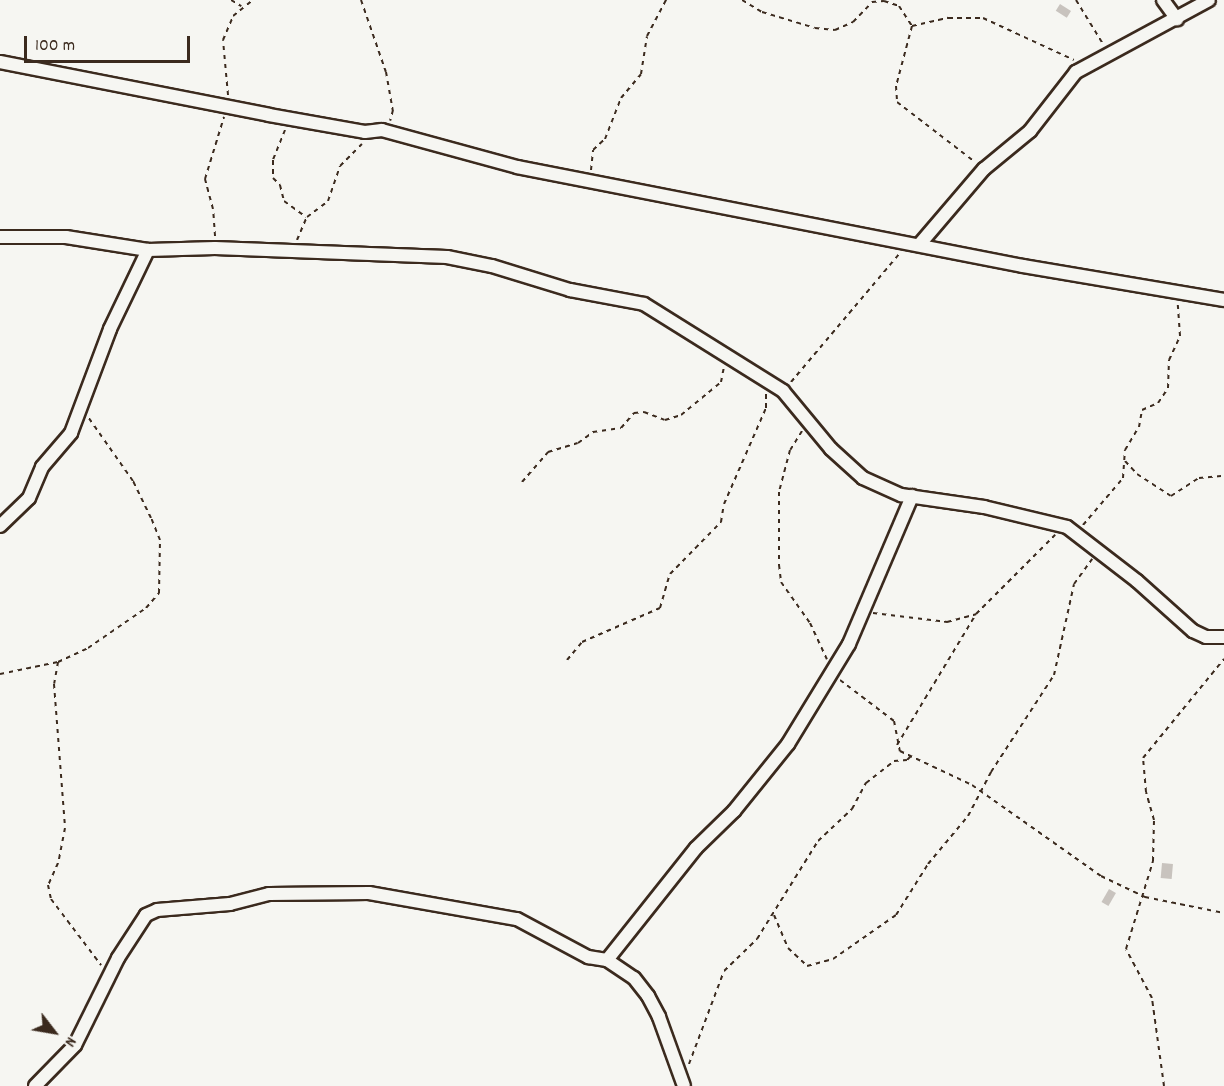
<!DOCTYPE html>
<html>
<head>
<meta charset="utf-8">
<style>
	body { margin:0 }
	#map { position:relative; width:1224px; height:1086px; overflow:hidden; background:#f6f6f2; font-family:Dekko,sans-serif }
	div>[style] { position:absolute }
	.building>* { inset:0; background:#c8c3be; transform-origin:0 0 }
	.path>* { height:2px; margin-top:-1px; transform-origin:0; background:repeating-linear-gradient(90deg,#3b2a1e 0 4.5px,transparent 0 9px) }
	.roads { filter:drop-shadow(2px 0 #3b2a1e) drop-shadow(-2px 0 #3b2a1e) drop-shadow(0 2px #3b2a1e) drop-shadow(0 -2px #3b2a1e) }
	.minor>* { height:12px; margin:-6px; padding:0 6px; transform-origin:6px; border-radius:6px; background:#f6f6f2 }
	span { translate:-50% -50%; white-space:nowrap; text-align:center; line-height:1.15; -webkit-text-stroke:6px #f6f6f2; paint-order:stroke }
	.north { position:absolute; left:24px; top:1002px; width:60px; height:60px; -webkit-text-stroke:4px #f6f6f2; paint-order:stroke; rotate:121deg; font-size:16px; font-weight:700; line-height:24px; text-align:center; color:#3b2a1e }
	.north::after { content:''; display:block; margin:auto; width:21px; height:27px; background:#3b2a1e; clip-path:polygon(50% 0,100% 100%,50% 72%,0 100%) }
	.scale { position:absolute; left:24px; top:36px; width:166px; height:27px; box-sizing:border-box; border:3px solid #3b2a1e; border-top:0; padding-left:8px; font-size:18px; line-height:21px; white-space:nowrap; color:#3b2a1e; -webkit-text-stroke:4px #f6f6f2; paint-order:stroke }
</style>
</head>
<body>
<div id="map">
	<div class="building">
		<i style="left:1060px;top:4px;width:13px;height:8px;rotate:32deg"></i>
		<i style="left:1162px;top:863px;width:11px;height:15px;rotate:5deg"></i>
		<i style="left:1109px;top:889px;width:8px;height:15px;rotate:30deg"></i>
	</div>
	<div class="path">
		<i style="left:231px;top:0;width:12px;rotate:31deg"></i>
		<i style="left:361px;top:0;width:76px;rotate:70.9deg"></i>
		<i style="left:386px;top:72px;width:39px;rotate:80deg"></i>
		<i style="left:393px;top:110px;width:11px;rotate:105deg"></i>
		<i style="left:742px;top:0;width:23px;rotate:31deg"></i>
		<i style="left:762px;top:12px;width:55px;rotate:16.8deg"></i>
		<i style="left:815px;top:28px;width:20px;rotate:6deg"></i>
		<i style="left:835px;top:30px;width:20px;rotate:-24deg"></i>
		<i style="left:853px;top:22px;width:28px;rotate:-46deg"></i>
		<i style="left:872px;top:2px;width:12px;rotate:-5deg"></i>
		<i style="left:884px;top:1px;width:16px;rotate:18deg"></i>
		<i style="left:899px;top:6px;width:24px;rotate:57deg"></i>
		<i style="left:912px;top:26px;width:62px;rotate:104.9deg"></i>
		<i style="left:896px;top:86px;width:16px;rotate:86deg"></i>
		<i style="left:897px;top:102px;width:98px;rotate:37.6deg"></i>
		<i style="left:1076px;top:0;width:52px;rotate:58.5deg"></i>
		<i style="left:912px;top:26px;width:37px;rotate:-13deg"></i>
		<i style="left:948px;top:18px;width:35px"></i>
		<i style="left:983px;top:18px;width:100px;rotate:24.8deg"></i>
		<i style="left:228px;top:95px;width:55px;rotate:-95.2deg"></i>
		<i style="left:223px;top:40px;width:26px;rotate:-67deg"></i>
		<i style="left:233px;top:16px;width:26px;rotate:-39deg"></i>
		<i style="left:285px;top:130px;width:32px;rotate:112deg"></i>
		<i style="left:273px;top:160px;width:18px;rotate:90deg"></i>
		<i style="left:273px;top:178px;width:10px;rotate:45deg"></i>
		<i style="left:280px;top:185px;width:16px;rotate:76deg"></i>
		<i style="left:284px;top:201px;width:27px;rotate:36deg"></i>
		<i style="left:591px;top:170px;width:20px;rotate:-84deg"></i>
		<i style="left:593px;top:150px;width:16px;rotate:-43deg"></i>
		<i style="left:605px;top:139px;width:44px;rotate:-68.7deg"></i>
		<i style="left:621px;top:98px;width:31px;rotate:-50deg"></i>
		<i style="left:641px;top:74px;width:38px;rotate:-81deg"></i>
		<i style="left:647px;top:36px;width:41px;rotate:-62.2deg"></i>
		<i style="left:215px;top:236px;width:27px;rotate:-94deg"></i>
		<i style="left:213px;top:209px;width:31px;rotate:-105deg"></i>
		<i style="left:205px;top:179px;width:65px;rotate:-73deg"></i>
		<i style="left:297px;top:240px;width:25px;rotate:-67deg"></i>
		<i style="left:307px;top:217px;width:26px;rotate:-37deg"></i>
		<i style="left:328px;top:201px;width:37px;rotate:-71deg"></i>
		<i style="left:340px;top:166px;width:31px;rotate:-45deg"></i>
		<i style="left:791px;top:382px;width:167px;rotate:-49.8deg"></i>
		<i style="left:802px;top:431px;width:22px;rotate:122deg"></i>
		<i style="left:790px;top:450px;width:43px;rotate:104.7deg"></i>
		<i style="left:779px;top:492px;width:73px;rotate:90deg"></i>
		<i style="left:779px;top:565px;width:17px;rotate:83deg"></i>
		<i style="left:781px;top:582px;width:50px;rotate:54.7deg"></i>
		<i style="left:810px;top:623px;width:40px;rotate:65deg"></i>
		<i style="left:1125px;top:461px;width:18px;rotate:47deg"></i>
		<i style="left:1137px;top:474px;width:40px;rotate:32.9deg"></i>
		<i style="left:1171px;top:496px;width:33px;rotate:-33deg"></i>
		<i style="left:1199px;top:478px;width:25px;rotate:-5deg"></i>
		<i style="left:522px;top:482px;width:40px;rotate:-49deg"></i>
		<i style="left:548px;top:452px;width:31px;rotate:-17deg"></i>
		<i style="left:578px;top:443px;width:19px;rotate:-36deg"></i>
		<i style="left:593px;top:432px;width:28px;rotate:-8deg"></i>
		<i style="left:621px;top:428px;width:20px;rotate:-49deg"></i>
		<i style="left:634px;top:413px;width:10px;rotate:-6deg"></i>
		<i style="left:644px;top:412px;width:22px;rotate:21deg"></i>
		<i style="left:665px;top:420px;width:17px;rotate:-17deg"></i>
		<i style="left:681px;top:415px;width:52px;rotate:-39.5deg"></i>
		<i style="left:721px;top:382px;width:15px;rotate:-79deg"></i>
		<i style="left:1083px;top:525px;width:62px;rotate:-49.6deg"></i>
		<i style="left:1123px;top:478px;width:28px;rotate:-86deg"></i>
		<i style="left:1125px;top:450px;width:27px;rotate:-59deg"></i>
		<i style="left:1139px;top:427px;width:17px;rotate:-80deg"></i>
		<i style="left:1142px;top:410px;width:17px;rotate:-24deg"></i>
		<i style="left:1158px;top:403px;width:18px;rotate:-56deg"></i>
		<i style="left:1168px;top:388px;width:28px;rotate:-88deg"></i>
		<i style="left:1169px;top:360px;width:26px;rotate:-65deg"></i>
		<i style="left:1180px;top:336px;width:32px;rotate:-94deg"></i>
		<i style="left:873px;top:613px;width:75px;rotate:6.9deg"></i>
		<i style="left:947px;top:622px;width:30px;rotate:-15deg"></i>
		<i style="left:567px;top:660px;width:23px;rotate:-50deg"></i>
		<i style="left:582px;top:642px;width:85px;rotate:-23.6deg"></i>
		<i style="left:660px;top:608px;width:35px;rotate:-74deg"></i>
		<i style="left:670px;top:574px;width:73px;rotate:-45.6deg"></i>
		<i style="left:721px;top:522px;width:18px;rotate:-81deg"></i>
		<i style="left:724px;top:504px;width:105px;rotate:-66.4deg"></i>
		<i style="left:766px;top:408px;width:14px;rotate:-90deg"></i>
		<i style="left:58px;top:662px;width:22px;rotate:100deg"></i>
		<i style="left:54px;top:684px;width:144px;rotate:85.6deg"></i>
		<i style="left:65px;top:828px;width:36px;rotate:101deg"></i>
		<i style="left:58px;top:863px;width:24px;rotate:114deg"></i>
		<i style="left:48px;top:885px;width:14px;rotate:78deg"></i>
		<i style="left:51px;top:899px;width:83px;rotate:52.9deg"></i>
		<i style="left:0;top:674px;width:59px;rotate:-11.7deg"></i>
		<i style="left:58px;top:662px;width:33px;rotate:-25deg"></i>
		<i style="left:88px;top:648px;width:70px;rotate:-34.6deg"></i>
		<i style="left:146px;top:608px;width:20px;rotate:-49deg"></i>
		<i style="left:159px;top:593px;width:53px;rotate:-88.9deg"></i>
		<i style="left:160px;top:540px;width:24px;rotate:-112deg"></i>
		<i style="left:151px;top:518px;width:41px;rotate:-115.9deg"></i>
		<i style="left:133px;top:481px;width:78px;rotate:-125.1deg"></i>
		<i style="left:840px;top:680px;width:68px;rotate:37.2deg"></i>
		<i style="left:894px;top:721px;width:31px;rotate:79deg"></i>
		<i style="left:900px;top:751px;width:80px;rotate:25.3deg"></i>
		<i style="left:972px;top:785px;width:158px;rotate:35.2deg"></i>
		<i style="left:1101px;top:876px;width:49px;rotate:25.5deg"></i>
		<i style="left:1145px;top:897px;width:81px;rotate:11.4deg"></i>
		<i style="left:897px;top:745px;width:153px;rotate:-58.9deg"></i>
		<i style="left:976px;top:614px;width:112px;rotate:-45deg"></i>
		<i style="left:774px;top:915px;width:36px;rotate:67deg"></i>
		<i style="left:788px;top:948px;width:26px;rotate:43deg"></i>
		<i style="left:807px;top:966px;width:27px;rotate:-15deg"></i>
		<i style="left:833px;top:959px;width:77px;rotate:-34.9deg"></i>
		<i style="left:896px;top:915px;width:60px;rotate:-57.9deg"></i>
		<i style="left:928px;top:864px;width:62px;rotate:-50.2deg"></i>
		<i style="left:968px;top:816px;width:50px;rotate:-62.4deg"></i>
		<i style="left:991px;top:772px;width:116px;rotate:-57deg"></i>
		<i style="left:1054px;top:675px;width:93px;rotate:-77.6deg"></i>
		<i style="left:1074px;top:584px;width:31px;rotate:-54deg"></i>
		<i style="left:689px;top:1064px;width:99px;rotate:-69.4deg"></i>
		<i style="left:724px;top:971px;width:46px;rotate:-44.1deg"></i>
		<i style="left:757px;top:939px;width:115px;rotate:-58.1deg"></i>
		<i style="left:818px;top:841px;width:47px;rotate:-43.3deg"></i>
		<i style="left:852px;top:809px;width:30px;rotate:-62deg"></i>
		<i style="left:866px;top:783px;width:36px;rotate:-38deg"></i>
		<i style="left:894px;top:761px;width:13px;rotate:-4deg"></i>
		<i style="left:907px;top:760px;width:6px;rotate:-45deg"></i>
		<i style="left:1164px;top:1086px;width:89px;rotate:-97.8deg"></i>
		<i style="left:1152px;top:998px;width:55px;rotate:-118deg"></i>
		<i style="left:1126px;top:949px;width:92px;rotate:-72.9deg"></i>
		<i style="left:1153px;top:861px;width:41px;rotate:-88.6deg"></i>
		<i style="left:1154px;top:820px;width:29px;rotate:-106deg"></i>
		<i style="left:1146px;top:792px;width:34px;rotate:-95deg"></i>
		<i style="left:1143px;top:758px;width:128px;rotate:-50.7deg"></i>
	</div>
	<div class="roads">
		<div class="minor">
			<i style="left:1163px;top:0;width:24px;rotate:54deg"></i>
			<i style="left:0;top:62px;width:274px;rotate:11.1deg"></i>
			<i style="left:269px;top:115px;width:97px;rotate:10deg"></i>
			<i style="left:365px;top:132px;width:17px;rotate:-7deg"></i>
			<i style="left:382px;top:130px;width:140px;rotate:15.3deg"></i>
			<i style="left:517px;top:167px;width:516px;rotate:11.07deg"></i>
			<i style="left:1023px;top:266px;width:204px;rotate:9.6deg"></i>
			<i style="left:0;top:237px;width:66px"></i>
			<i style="left:66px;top:237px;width:83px;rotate:9deg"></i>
			<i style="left:148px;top:250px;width:67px;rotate:-1.7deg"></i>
			<i style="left:215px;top:248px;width:232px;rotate:2.2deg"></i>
			<i style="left:447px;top:257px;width:46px;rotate:11.3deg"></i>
			<i style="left:492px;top:266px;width:82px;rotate:17.1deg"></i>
			<i style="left:570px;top:290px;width:75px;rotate:10.7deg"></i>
			<i style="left:644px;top:304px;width:164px;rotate:32deg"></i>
			<i style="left:783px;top:391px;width:75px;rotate:50.4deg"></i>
			<i style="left:831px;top:449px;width:43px;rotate:42.2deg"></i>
			<i style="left:863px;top:478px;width:42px;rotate:24.1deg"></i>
			<i style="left:901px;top:495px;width:84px;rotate:8.2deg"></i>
			<i style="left:984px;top:507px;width:85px;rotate:13.5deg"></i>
			<i style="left:1067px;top:527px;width:88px;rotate:37.6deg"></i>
			<i style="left:1137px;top:581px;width:75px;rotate:41.8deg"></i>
			<i style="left:1193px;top:631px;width:14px;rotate:25deg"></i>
			<i style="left:1206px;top:637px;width:18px"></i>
			<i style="left:919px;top:245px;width:100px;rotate:-49.5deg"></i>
			<i style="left:984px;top:169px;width:60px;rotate:-39.6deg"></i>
			<i style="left:1030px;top:131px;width:75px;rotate:-52.1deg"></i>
			<i style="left:1076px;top:72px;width:151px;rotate:-28.4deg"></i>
			<i style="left:0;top:526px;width:40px;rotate:-44deg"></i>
			<i style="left:29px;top:498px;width:34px;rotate:-67deg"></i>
			<i style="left:42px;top:467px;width:45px;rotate:-49.5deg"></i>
			<i style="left:71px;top:433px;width:111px;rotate:-69.4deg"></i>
			<i style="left:110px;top:329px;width:88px;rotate:-64.3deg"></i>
			<i style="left:607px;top:960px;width:143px;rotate:-51.5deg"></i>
			<i style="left:696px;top:848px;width:53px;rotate:-44.2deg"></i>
			<i style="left:734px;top:811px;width:86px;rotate:-51.1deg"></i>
			<i style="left:788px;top:744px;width:117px;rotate:-58.6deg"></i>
			<i style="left:849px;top:644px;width:161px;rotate:-66.9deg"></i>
			<i style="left:35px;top:1086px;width:57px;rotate:-45.7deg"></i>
			<i style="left:75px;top:1045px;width:97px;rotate:-63.7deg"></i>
			<i style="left:118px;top:958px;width:51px;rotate:-56.9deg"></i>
			<i style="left:146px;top:915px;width:12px;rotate:-24deg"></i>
			<i style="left:157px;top:910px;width:73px;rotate:-4.7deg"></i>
			<i style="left:230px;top:904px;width:40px;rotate:-14.4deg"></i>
			<i style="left:269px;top:894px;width:100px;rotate:-0.6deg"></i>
			<i style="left:369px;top:893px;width:150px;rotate:10deg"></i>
			<i style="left:517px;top:919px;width:81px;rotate:28.2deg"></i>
			<i style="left:588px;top:957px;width:19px;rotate:9deg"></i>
			<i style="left:607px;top:960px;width:32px;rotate:34deg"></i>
			<i style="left:634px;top:978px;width:23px;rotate:52deg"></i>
			<i style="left:648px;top:996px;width:24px;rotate:62deg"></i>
			<i style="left:659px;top:1017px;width:73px;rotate:70.1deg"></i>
		</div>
	</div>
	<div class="north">N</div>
	<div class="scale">100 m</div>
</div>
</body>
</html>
